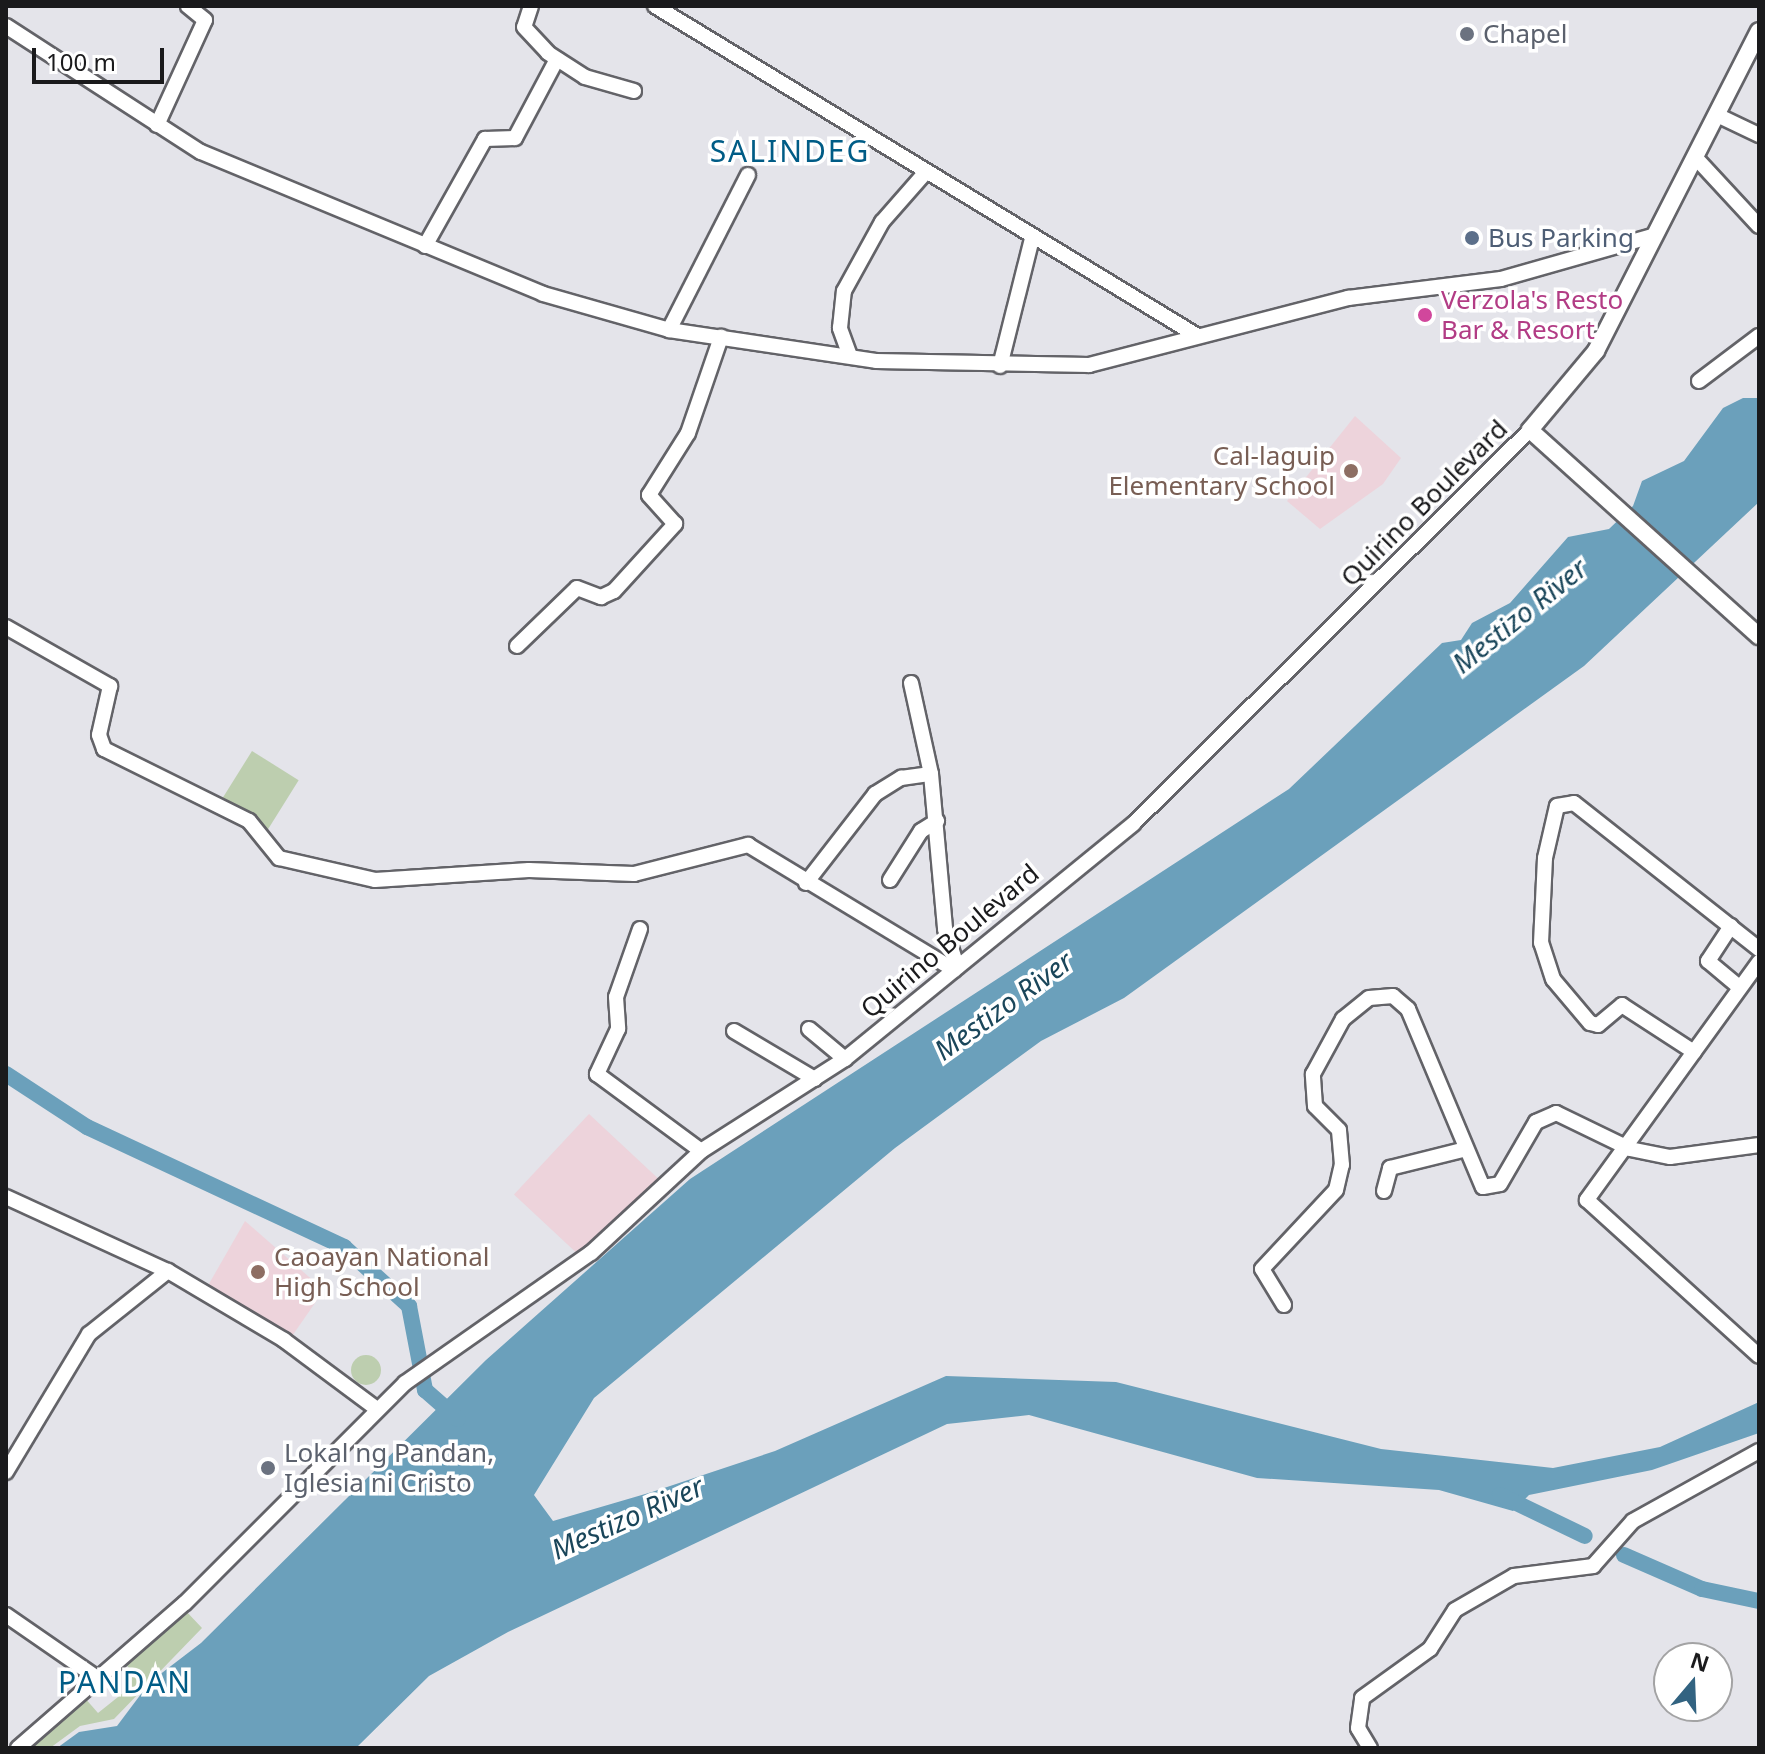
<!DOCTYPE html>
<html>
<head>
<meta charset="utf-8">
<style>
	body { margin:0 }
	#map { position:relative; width:1765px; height:1754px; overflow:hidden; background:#e4e4ea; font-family:"Noto Sans",sans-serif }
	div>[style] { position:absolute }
	.education>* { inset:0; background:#edd3db; transform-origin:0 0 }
	.green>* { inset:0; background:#bdceaf; transform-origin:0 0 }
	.round { border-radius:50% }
	.water>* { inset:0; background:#6ba0bb }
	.river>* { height:16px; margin:-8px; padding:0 8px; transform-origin:8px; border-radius:8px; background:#6ba0bb }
	.roads { filter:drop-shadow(2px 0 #636368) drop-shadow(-2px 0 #636368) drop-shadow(0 2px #636368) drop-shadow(0 -2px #636368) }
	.minor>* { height:14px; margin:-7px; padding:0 7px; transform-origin:7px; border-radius:7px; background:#fff }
	.major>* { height:16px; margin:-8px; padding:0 8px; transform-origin:8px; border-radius:8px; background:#fff }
	.dots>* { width:22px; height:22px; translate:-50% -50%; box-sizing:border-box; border:4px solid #fff; border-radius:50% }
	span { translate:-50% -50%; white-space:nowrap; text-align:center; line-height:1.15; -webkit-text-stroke:7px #fff; paint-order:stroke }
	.worship-label { font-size:26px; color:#5b616d }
	.left { translate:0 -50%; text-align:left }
	.service-label { font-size:26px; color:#4e5e75 }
	.hotel-label { font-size:26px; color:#b23c85 }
	.education-label { font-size:26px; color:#785e54 }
	.right { translate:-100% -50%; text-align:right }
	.street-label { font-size:26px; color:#1a1a1c }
	.water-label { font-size:28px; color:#1a465a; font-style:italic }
	.quarter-label { font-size:30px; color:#005c86; letter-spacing:2px }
	.frame { position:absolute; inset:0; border:8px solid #1a1a1c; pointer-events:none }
	.north { position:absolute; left:1653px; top:1642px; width:80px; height:80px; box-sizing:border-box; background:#fff; border:2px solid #a3a3a4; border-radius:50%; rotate:19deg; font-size:22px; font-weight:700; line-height:32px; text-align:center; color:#1a1a1c }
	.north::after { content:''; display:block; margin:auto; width:28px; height:36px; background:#326381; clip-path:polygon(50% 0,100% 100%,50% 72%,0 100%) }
	.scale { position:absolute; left:32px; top:48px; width:132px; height:36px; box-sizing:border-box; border:4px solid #1a1a1c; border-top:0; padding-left:10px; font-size:24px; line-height:28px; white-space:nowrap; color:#1a1a1c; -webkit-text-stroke:6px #fff; paint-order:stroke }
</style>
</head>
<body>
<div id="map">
	<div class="education">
		<i style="clip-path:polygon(1355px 416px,1401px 458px,1383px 484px,1320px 529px,1287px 501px)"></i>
		<i style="left:589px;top:1114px;width:96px;height:110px;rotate:43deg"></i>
		<i style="clip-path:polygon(245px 1221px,324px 1290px,290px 1339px,206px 1289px)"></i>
	</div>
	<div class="green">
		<i style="left:252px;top:751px;width:55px;height:59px;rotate:32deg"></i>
		<i class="round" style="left:351px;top:1355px;width:30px;height:30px"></i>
		<i style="clip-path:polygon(185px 1610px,202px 1628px,114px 1719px,80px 1726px,50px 1748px,27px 1748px,84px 1697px,98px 1713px,128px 1689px,133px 1673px,123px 1661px)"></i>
	</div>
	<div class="water">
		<i style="clip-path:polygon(1743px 398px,1759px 398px,1759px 502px,1584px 666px,1124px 998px,1041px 1041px,895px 1148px,594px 1398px,534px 1495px,553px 1521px,652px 1492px,775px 1451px,946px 1376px,1116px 1382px,1381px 1449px,1553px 1468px,1660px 1447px,1759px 1402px,1759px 1433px,1652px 1470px,1529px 1495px,1513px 1511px,1439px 1490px,1257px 1478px,1029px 1415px,947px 1424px,508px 1632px,429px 1676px,356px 1748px,57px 1748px,79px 1732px,117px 1726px,150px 1682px,201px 1643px,486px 1360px,690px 1179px,1289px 789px,1442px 643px,1461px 640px,1472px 623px,1510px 603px,1568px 537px,1609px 529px,1633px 506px,1642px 481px,1684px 461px,1723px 408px)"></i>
	</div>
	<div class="river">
		<i style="left:6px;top:1074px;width:97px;rotate:33.2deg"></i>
		<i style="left:87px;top:1127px;width:284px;rotate:25deg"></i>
		<i style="left:344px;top:1247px;width:88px;rotate:42.2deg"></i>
		<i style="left:409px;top:1306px;width:86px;rotate:79.2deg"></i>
		<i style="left:425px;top:1390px;width:44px;rotate:41.3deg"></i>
		<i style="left:1500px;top:1495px;width:94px;rotate:25.8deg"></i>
		<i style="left:1624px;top:1555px;width:85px;rotate:23.6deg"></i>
		<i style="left:1702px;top:1589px;width:58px;rotate:11.9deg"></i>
	</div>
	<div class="roads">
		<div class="minor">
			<i style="left:531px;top:6px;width:22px;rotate:108deg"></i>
			<i style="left:524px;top:27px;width:35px;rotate:47deg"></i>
			<i style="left:548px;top:53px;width:44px;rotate:33deg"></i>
			<i style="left:585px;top:77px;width:51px;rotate:15.9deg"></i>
			<i style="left:655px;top:6px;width:633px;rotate:31.31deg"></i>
			<i style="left:6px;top:26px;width:232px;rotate:32.9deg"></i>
			<i style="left:201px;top:152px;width:370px;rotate:22.5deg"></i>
			<i style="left:543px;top:294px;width:131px;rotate:15.9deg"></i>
			<i style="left:669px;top:330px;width:209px;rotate:8.5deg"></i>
			<i style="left:876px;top:361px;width:213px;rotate:1.1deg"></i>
			<i style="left:1089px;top:365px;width:268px;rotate:-14.5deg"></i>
			<i style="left:1348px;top:298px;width:154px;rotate:-7.1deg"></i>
			<i style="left:1501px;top:279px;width:160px;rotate:-15.9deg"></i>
			<i style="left:1717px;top:115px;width:47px;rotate:25.5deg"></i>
			<i style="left:157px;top:125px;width:115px;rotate:-65.4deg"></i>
			<i style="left:205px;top:20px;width:22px;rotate:-141deg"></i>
			<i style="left:1695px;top:157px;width:94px;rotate:47.2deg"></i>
			<i style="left:425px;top:246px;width:123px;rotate:-60.7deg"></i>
			<i style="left:485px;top:139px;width:30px;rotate:-2deg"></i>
			<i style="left:515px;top:138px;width:89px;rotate:-62deg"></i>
			<i style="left:669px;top:330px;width:174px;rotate:-63deg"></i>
			<i style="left:850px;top:356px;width:30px;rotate:-110deg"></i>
			<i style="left:840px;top:328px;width:37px;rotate:-84deg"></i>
			<i style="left:844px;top:291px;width:79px;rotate:-61.2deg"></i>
			<i style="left:882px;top:222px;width:65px;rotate:-48.7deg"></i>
			<i style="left:1000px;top:366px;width:131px;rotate:-75.9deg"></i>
			<i style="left:1699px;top:381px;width:75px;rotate:-36.9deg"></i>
			<i style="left:6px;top:627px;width:120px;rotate:29.6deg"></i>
			<i style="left:110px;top:686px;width:50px;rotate:102.7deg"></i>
			<i style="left:99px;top:735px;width:15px;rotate:70deg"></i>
			<i style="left:104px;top:749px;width:162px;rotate:26.4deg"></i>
			<i style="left:249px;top:821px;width:48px;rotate:51deg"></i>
			<i style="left:279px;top:858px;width:98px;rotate:12.9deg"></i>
			<i style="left:375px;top:880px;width:154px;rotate:-3.7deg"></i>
			<i style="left:529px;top:870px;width:105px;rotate:2.2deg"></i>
			<i style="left:634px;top:874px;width:118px;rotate:-14.3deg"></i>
			<i style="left:748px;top:845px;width:241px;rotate:31.2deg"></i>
			<i style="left:517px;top:646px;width:83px;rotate:-44deg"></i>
			<i style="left:577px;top:588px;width:26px;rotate:21deg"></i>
			<i style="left:601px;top:597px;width:14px;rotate:-25deg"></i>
			<i style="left:614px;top:591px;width:91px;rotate:-47.7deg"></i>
			<i style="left:675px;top:524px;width:39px;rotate:-132deg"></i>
			<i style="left:649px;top:495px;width:73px;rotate:-57.8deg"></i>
			<i style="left:688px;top:433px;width:102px;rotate:-71deg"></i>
			<i style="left:911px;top:683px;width:93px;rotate:77.6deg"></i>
			<i style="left:931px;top:774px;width:156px;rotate:84.8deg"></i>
			<i style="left:945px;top:929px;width:40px;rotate:72deg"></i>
			<i style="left:890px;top:880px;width:58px;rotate:-57.7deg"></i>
			<i style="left:921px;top:831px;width:19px;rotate:-32deg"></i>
			<i style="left:806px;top:883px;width:113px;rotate:-52.2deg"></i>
			<i style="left:875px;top:794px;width:31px;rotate:-32deg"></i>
			<i style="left:901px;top:778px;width:30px;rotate:-8deg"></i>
			<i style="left:1731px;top:926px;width:42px;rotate:123.3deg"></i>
			<i style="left:1708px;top:961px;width:40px;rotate:40deg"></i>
			<i style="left:640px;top:929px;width:72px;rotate:109.4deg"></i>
			<i style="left:616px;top:997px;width:32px;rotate:86deg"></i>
			<i style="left:618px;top:1029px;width:50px;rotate:115deg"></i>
			<i style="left:597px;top:1074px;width:129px;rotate:36.5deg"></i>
			<i style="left:1759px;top:962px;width:294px;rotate:125.9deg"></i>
			<i style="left:1587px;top:1200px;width:232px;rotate:42.2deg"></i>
			<i style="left:809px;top:1029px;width:47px;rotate:39.8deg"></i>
			<i style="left:734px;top:1031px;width:94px;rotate:30.7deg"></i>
			<i style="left:1694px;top:1052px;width:86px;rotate:-146.9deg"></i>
			<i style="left:1622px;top:1005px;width:31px;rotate:140deg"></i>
			<i style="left:1598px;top:1025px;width:8px;rotate:-166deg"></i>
			<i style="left:1590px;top:1023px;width:57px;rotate:-130.1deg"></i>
			<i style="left:1553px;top:979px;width:38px;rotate:-108deg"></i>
			<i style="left:1541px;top:943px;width:85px;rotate:-87.3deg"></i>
			<i style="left:1545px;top:858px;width:53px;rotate:-77deg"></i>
			<i style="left:1557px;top:806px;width:17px;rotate:-10deg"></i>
			<i style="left:1574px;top:803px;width:236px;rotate:38.3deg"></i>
			<i style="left:1384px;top:1191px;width:24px;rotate:-75deg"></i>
			<i style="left:1390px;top:1168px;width:74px;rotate:-14deg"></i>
			<i style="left:6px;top:1197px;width:178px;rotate:24.6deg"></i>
			<i style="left:168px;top:1271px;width:135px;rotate:30.7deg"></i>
			<i style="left:284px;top:1340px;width:116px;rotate:36.6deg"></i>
			<i style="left:1284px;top:1305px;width:42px;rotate:-121.4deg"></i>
			<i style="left:1262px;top:1269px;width:108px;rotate:-46.9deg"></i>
			<i style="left:1336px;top:1190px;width:26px;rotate:-77deg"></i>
			<i style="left:1342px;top:1165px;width:35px;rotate:-95deg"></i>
			<i style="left:1339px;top:1130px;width:34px;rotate:-135deg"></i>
			<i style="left:1315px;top:1106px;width:32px;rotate:-94deg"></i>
			<i style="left:1313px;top:1074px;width:63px;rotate:-61.4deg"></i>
			<i style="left:1343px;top:1019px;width:33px;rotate:-39deg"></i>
			<i style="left:1369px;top:998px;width:24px;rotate:-5deg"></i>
			<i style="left:1393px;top:996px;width:20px;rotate:41deg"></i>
			<i style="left:1408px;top:1009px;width:193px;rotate:67.2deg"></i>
			<i style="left:1483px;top:1187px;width:17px;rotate:-10deg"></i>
			<i style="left:1500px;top:1184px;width:72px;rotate:-59.9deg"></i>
			<i style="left:1536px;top:1122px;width:22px;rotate:-24deg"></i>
			<i style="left:1556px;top:1113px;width:82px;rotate:25.9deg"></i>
			<i style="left:1630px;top:1149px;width:41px;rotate:11.3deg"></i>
			<i style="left:1670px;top:1157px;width:90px;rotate:-7.7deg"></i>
			<i style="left:6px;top:1472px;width:161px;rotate:-59deg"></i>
			<i style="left:89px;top:1334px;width:101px;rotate:-38.6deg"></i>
			<i style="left:6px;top:1615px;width:109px;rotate:34.6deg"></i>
			<i style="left:18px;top:1748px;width:221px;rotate:-41deg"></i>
			<i style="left:185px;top:1603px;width:311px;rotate:-45deg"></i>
			<i style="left:405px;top:1383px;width:227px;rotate:-35deg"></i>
			<i style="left:591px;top:1253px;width:150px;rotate:-42.8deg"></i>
			<i style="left:701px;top:1151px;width:171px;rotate:-32.6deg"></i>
			<i style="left:845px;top:1059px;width:372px;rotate:-39.2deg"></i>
			<i style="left:1133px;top:824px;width:559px;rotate:-44.78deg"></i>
			<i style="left:1370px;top:1748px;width:23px;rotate:-121deg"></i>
			<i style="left:1358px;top:1728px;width:30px;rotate:-82deg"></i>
			<i style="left:1362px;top:1698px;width:84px;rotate:-35.8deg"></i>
			<i style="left:1430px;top:1649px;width:46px;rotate:-57.3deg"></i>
			<i style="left:1455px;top:1610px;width:68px;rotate:-30deg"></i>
			<i style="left:1514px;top:1576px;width:80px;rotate:-7.2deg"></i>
			<i style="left:1593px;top:1566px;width:60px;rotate:-48.4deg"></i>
			<i style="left:1633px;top:1521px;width:144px;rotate:-29.1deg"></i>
		</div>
		<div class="major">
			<i style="left:1759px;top:31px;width:359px;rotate:117deg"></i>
			<i style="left:1596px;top:351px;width:103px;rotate:129.9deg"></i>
			<i style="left:1530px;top:430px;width:308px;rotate:42deg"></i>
		</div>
	</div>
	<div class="dots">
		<i style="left:1467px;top:34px;background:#6b7280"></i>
		<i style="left:1472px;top:238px;background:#5c6f8a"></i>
		<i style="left:1425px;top:315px;background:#d1479c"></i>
		<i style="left:1351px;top:471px;background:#8d6e63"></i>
		<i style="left:258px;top:1272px;background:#8d6e63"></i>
		<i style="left:268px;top:1468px;background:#6b7280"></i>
	</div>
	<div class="worship-label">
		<span class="left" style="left:1483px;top:34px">Chapel</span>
		<span class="left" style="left:284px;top:1468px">Lokal ng Pandan,<br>Iglesia ni Cristo</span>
	</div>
	<div class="service-label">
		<span class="left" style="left:1488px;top:238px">Bus Parking</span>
	</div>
	<div class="hotel-label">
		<span class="left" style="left:1441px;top:315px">Verzola's Resto<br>Bar &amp; Resort</span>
	</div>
	<div class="education-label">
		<span class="right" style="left:1335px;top:471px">Cal-laguip<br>Elementary School</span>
		<span class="left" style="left:274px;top:1272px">Caoayan National<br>High School</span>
	</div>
	<div class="street-label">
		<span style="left:1424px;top:503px;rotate:-45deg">Quirino Boulevard</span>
		<span style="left:950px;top:941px;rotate:-40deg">Quirino Boulevard</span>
	</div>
	<div class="water-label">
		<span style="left:1519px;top:615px;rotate:-39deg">Mestizo River</span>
		<span style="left:1003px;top:1005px;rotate:-36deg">Mestizo River</span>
		<span style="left:627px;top:1517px;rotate:-24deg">Mestizo River</span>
	</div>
	<div class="quarter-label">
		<span style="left:790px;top:151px">SALINDEG</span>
		<span style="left:125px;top:1682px">PANDAN</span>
	</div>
	<div class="frame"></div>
	<div class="north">N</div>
	<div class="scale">100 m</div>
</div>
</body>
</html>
